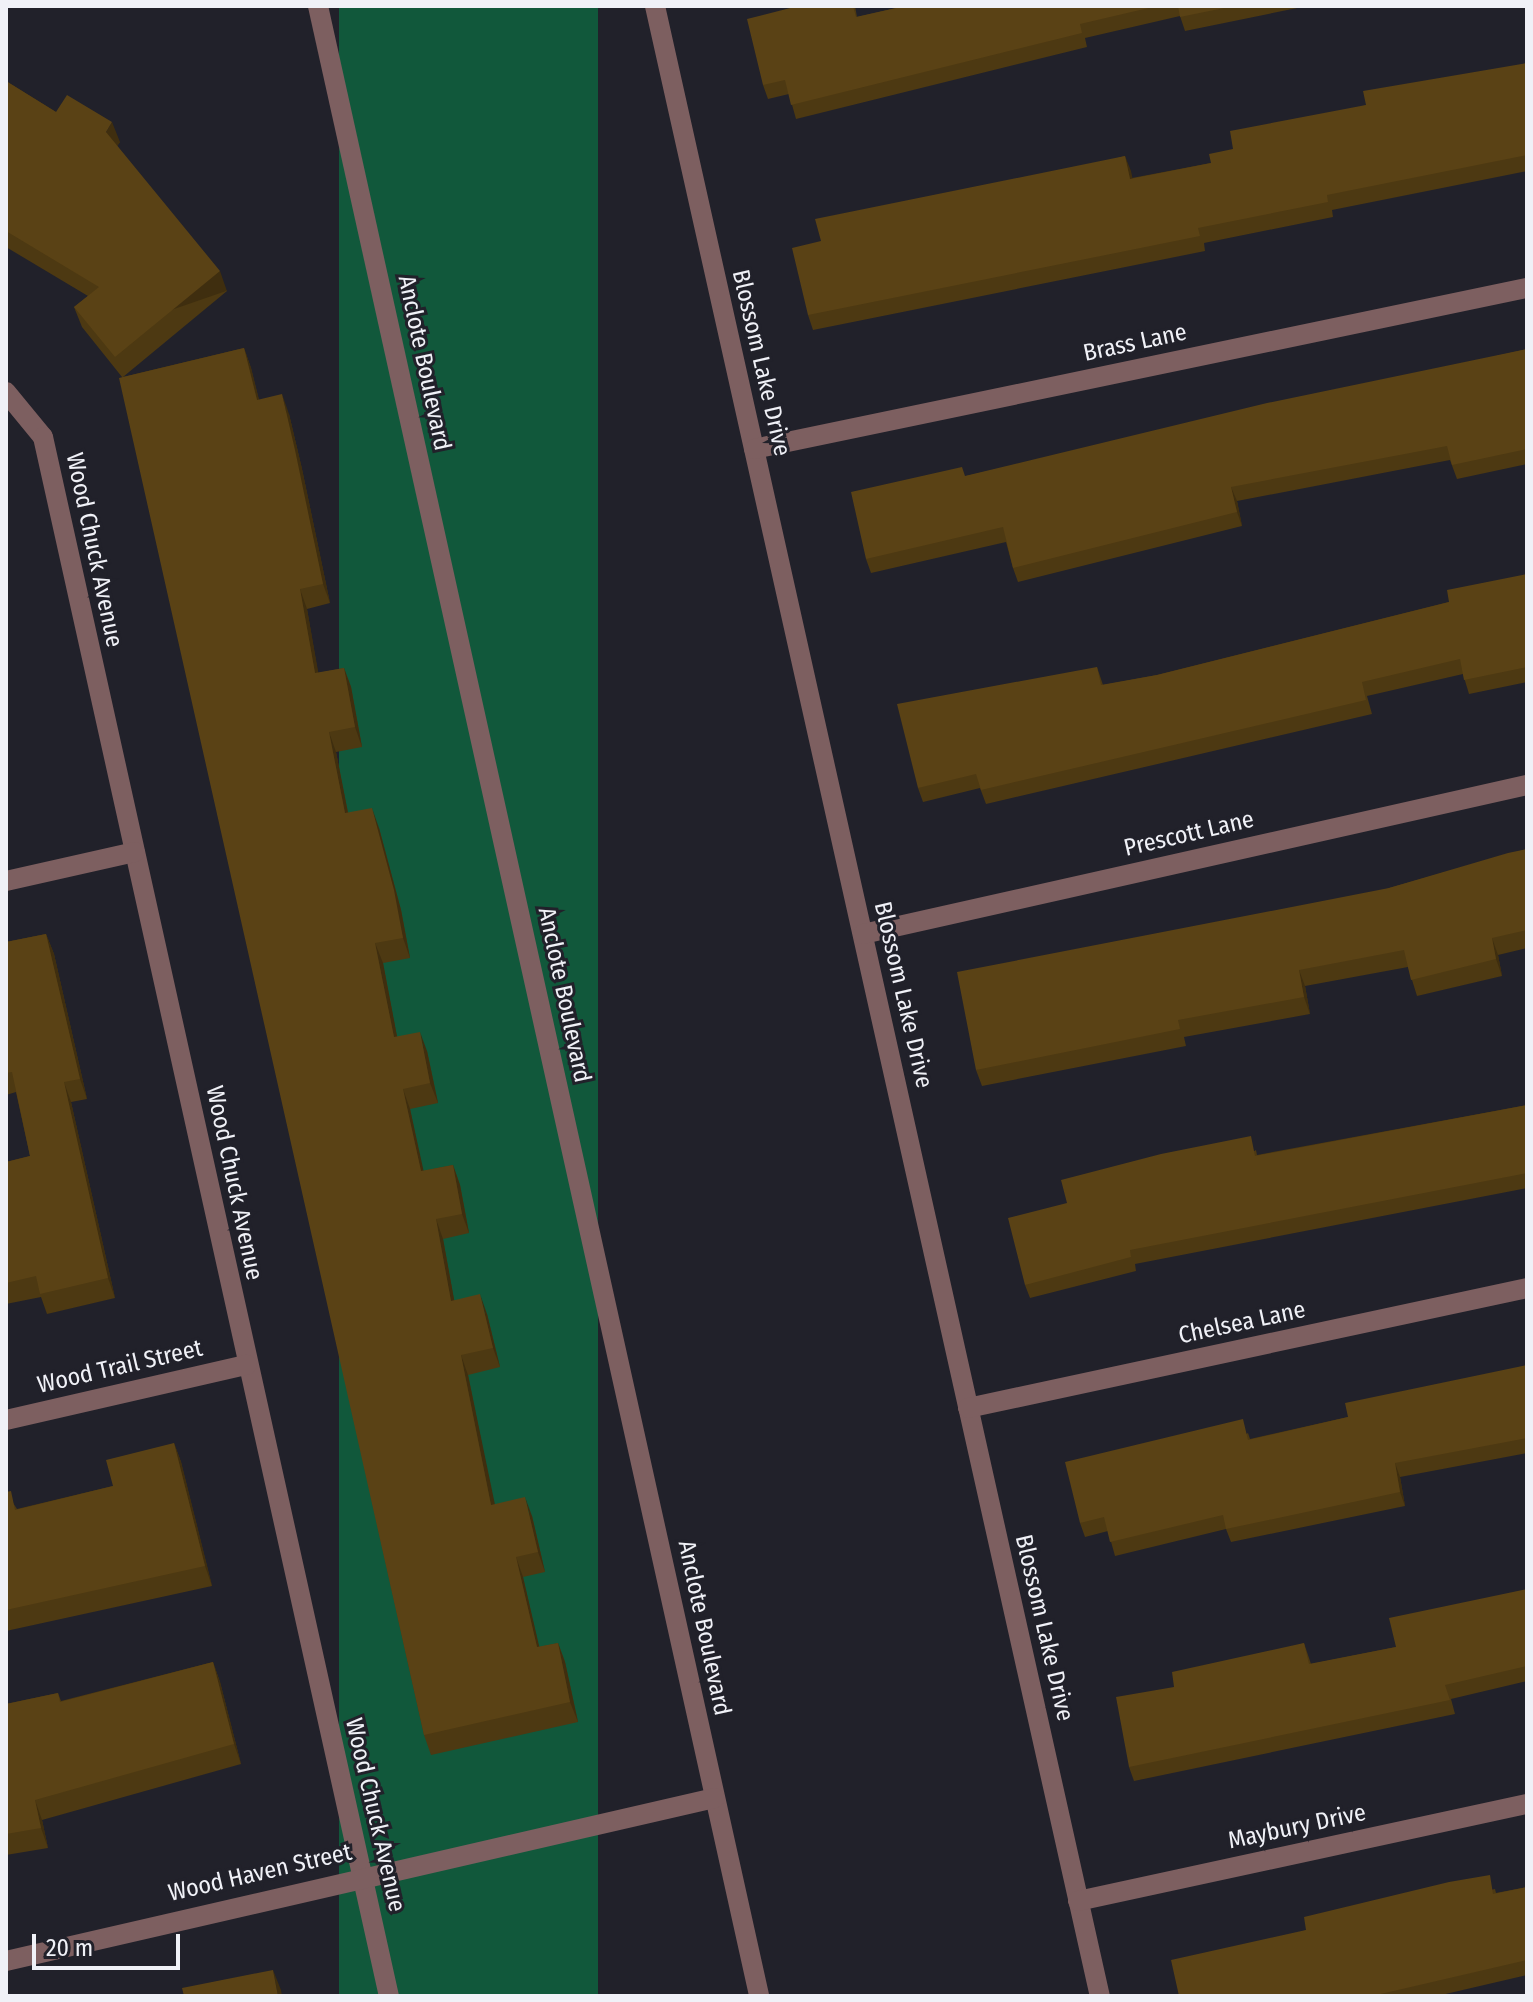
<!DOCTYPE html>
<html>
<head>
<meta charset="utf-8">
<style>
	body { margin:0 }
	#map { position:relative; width:1533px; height:2002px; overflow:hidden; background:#21212a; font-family:"Fira Sans Condensed",sans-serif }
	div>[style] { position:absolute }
	.green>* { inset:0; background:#11583b; transform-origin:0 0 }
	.minor>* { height:20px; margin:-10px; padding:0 10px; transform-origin:10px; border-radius:10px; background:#7d5f60 }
	.wall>* { inset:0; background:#4d3912 }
	.shaded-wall>* { inset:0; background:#3f2e0f; transform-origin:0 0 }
	.building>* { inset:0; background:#5a4215 }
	span { translate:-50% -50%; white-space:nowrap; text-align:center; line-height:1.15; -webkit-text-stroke:6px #21212a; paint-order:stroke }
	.street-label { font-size:24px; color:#f0f1f7 }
	.frame { position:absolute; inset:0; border:8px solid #f0f1f7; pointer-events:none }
	.scale { position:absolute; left:32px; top:1934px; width:148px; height:36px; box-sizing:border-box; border:4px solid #f0f1f7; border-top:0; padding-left:10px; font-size:24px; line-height:28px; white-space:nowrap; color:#f0f1f7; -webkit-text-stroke:6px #21212a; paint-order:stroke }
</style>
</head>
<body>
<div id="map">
	<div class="green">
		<i style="left:339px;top:6px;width:259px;height:2039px"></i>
	</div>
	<div class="minor">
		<i style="left:318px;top:6px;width:2038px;rotate:77.5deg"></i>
		<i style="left:655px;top:6px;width:2039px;rotate:77.4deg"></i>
		<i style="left:6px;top:392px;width:58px;rotate:50.6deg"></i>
		<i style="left:43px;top:437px;width:1597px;rotate:77.49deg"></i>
		<i style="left:754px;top:449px;width:790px;rotate:-11.77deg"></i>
		<i style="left:6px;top:881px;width:132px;rotate:-12.7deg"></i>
		<i style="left:863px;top:934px;width:681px;rotate:-12.65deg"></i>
		<i style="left:968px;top:1408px;width:572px;rotate:-12.12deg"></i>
		<i style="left:6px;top:1420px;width:247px;rotate:-12.9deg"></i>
		<i style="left:1078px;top:1901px;width:459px;rotate:-12.2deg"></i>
		<i style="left:6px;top:1961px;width:727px;rotate:-12.95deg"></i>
	</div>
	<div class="wall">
		<i style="clip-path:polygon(798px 6px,855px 6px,857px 17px,905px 6px,1307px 6px,1185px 31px,1180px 16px,1085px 38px,1087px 47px,796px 119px,789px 94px,768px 99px,763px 85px)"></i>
		<i style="clip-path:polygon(1527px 63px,1527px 171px,1332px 210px,1333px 217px,1204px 243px,1205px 251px,813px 330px,808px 315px,821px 241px,1125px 156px,1132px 178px,1211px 163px,1233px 149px,1366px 105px)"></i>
		<i style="clip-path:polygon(6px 81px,56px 112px,120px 142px,117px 146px,227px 291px,123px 377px,244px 348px,251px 368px,259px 400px,289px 414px,302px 469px,330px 603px,307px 609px,318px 673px,344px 668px,351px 687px,362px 747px,336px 752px,348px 813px,379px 828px,401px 910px,410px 958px,383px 963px,397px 1037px,427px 1051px,438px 1103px,410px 1109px,423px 1171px,453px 1165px,460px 1185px,469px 1233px,443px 1239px,454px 1300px,487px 1314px,500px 1367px,468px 1375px,494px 1504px,532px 1516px,545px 1572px,523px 1577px,539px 1647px,558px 1643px,565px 1662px,578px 1722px,431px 1755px,424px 1735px,122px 377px,82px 327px,74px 307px,88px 296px,6px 247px)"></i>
		<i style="clip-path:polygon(1527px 349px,1527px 464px,1457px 479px,1450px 460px,1237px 501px,1242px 526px,1018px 582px,1013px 568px,1006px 542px,871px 573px,866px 559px,966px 476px)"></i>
		<i style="clip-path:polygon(1527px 574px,1527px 682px,1469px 694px,1463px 674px,1367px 696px,1372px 714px,986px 804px,980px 788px,923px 802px,918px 788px,1097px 667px,1103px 685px,1157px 675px,1449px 602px)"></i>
		<i style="clip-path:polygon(1527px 849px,1527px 948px,1498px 955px,1502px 976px,1417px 996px,1408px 967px,1305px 986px,1310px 1014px,1184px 1037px,1186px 1046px,982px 1086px,976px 1070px,1389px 888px)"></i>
		<i style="clip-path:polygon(46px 934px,54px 954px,87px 1099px,71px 1102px,115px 1298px,47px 1314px,41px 1297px,6px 1304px,6px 1162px,30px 1156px,16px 1092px,6px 1095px,6px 942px)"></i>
		<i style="clip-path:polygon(1527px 1105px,1527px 1188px,1135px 1264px,1136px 1271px,1030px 1298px,1025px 1285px,1256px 1150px,1257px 1155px)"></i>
		<i style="clip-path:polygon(1527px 1365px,1527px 1453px,1400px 1477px,1405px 1506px,1231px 1542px,1226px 1529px,1115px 1556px,1108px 1531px,1085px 1537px,1080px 1523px,1248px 1433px,1250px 1439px,1348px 1417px)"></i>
		<i style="clip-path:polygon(174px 1443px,181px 1462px,212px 1586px,6px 1631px,6px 1492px,17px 1509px,113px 1486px)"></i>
		<i style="clip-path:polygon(1527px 1589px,1527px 1681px,1451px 1699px,1455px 1714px,1134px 1781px,1129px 1767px,1174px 1687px,1304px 1643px,1311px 1664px,1396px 1647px)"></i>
		<i style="clip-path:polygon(213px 1662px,220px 1682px,241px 1764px,42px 1820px,48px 1848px,6px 1855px,6px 1704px,58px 1693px,61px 1701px)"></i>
		<i style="clip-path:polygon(1527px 1887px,1527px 1975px,1437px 1996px,1179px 1996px,1306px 1930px,1495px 1889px,1496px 1893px)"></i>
	</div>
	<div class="shaded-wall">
		<i style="clip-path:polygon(112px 122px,120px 142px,113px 152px,106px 132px)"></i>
		<i style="clip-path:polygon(1125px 156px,1131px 171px,1136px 194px,1130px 179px)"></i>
		<i style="left:220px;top:271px;width:21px;height:136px;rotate:71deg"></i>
		<i style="clip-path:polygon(244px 348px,251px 368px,264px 420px,257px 400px)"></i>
		<i style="clip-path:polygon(282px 394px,289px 414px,302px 469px,330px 603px,323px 584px)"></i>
		<i style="clip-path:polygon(1231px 487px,1237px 501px,1242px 526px,1237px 512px)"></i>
		<i style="clip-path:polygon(300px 589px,307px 609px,322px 693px,315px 673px)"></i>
		<i style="clip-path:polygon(344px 668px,351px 687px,362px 747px,355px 727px)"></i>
		<i style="clip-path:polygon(329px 732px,336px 752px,352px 833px,345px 813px)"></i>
		<i style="clip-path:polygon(372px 808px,379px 828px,401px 910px,410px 958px,403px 938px)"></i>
		<i style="clip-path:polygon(46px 934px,54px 954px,87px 1099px,80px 1079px)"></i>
		<i style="clip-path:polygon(1492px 938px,1498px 955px,1502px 976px,1496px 959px)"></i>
		<i style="clip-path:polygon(375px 943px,383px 963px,401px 1057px,394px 1037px)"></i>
		<i style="clip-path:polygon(1299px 970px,1305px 986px,1310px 1014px,1304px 997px)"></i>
		<i style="clip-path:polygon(420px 1032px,427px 1051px,438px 1103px,430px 1083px)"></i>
		<i style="clip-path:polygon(64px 1082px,71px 1102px,115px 1298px,108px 1278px)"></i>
		<i style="clip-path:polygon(403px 1089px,410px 1109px,428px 1191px,421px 1171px)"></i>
		<i style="clip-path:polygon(453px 1165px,460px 1185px,469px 1233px,462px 1214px)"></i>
		<i style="clip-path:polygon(436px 1219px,443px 1239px,458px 1321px,451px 1301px)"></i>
		<i style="clip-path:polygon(480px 1294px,487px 1314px,500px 1367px,493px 1348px)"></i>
		<i style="clip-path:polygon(461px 1355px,468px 1375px,499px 1524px,491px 1505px)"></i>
		<i style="clip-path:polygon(174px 1443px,181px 1462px,212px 1586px,205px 1566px)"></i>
		<i style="clip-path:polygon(1395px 1463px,1400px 1477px,1405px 1506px,1400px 1492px)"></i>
		<i style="clip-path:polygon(525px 1497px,532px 1516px,545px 1572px,538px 1552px)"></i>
		<i style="clip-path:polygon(516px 1557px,523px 1577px,544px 1667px,537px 1647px)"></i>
		<i style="clip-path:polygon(558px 1643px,565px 1662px,578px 1722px,570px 1702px)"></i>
		<i style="clip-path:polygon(213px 1662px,220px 1682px,241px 1764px,234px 1744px)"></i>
		<i style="clip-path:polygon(35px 1800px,42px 1820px,48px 1848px,41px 1828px)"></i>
		<i style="clip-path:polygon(273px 1970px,281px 1990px,282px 1996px,278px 1996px)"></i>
	</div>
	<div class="building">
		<i style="clip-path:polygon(798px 6px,853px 6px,856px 17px,905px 6px,1157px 6px,1080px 24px,1082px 33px,791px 105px,785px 80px,763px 85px,747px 19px)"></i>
		<i style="clip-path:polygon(1178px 6px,1234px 6px,1180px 17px)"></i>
		<i style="clip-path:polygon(1527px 63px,1527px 155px,1327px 195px,1328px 202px,1198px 228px,1200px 236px,808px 315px,792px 248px,821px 241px,815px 219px,1125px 156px,1130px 179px,1211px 163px,1209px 154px,1233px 149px,1230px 131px,1366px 105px,1363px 91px)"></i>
		<i style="clip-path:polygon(6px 81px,56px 112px,67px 95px,112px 122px,106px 132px,220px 271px,115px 357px,74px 307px,99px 287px,6px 231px)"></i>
		<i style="clip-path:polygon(244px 348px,257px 400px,282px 394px,295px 450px,323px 584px,300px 589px,315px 673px,344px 668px,355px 727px,329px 732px,345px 813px,372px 808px,394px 890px,403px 938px,375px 943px,394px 1037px,420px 1032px,430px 1083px,403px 1089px,421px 1171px,453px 1165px,462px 1214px,436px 1219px,451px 1301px,480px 1294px,493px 1348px,461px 1355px,491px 1505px,525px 1497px,538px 1552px,516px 1557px,537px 1647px,558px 1643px,570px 1702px,424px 1735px,119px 378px)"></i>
		<i style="clip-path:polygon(1527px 349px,1527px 449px,1452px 465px,1447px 446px,1231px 487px,1237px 512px,1013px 568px,1003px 527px,866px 559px,851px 492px,962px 467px,965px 476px,1267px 403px)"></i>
		<i style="clip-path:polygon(1527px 574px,1527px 667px,1464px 680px,1460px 659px,1362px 682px,1366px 700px,981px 790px,976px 774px,918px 788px,897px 704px,1097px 667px,1101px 685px,1157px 675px,1449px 602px,1447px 590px)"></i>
		<i style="clip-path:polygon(1527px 849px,1527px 930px,1492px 938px,1496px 959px,1411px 980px,1404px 950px,1299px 970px,1304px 997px,1178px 1020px,1180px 1029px,976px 1070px,957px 972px,1389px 888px,1508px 853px)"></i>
		<i style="clip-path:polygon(46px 934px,80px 1079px,64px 1082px,108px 1278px,40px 1294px,36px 1276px,6px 1283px,6px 1162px,30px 1156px,12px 1072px,6px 1073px,6px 942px)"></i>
		<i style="clip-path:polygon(1527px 1105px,1527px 1173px,1130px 1250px,1131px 1257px,1025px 1285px,1008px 1218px,1067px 1203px,1061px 1180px,1161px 1154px,1251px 1136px,1255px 1156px)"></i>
		<i style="clip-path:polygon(1527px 1365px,1527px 1438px,1395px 1463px,1400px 1492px,1226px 1529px,1223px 1515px,1110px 1542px,1104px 1517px,1080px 1523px,1065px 1462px,1243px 1419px,1248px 1440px,1348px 1417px,1345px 1403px)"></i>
		<i style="clip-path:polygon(174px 1443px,205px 1566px,6px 1610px,6px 1492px,11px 1491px,15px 1510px,113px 1486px,106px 1460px)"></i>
		<i style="clip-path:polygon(1527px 1589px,1527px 1666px,1445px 1685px,1450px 1700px,1129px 1767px,1116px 1697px,1174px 1687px,1172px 1672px,1304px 1643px,1309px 1664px,1396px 1647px,1389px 1618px)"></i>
		<i style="clip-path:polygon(213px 1662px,234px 1744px,35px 1800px,41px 1828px,6px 1834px,6px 1704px,58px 1693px,60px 1702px)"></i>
		<i style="clip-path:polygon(1490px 1875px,1493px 1894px,1527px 1887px,1527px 1960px,1372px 1996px,1179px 1996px,1171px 1960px,1306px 1930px,1304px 1917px,1449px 1882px)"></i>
		<i style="clip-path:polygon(273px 1970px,278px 1996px,184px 1996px,182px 1988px)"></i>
	</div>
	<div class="street-label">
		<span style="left:1135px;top:343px;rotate:-12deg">Brass Lane</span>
		<span style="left:424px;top:363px;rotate:78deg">Anclote Boulevard</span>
		<span style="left:761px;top:363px;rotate:77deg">Blossom Lake Drive</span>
		<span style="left:94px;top:550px;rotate:78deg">Wood Chuck Avenue</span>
		<span style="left:1189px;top:834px;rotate:-13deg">Prescott Lane</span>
		<span style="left:564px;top:995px;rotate:78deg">Anclote Boulevard</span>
		<span style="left:903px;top:995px;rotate:77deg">Blossom Lake Drive</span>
		<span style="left:234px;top:1183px;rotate:78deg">Wood Chuck Avenue</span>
		<span style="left:1242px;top:1323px;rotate:-12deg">Chelsea Lane</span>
		<span style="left:120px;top:1367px;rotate:-13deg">Wood Trail Street</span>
		<span style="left:704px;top:1628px;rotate:78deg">Anclote Boulevard</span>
		<span style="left:1044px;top:1628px;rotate:77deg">Blossom Lake Drive</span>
		<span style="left:375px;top:1815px;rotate:77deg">Wood Chuck Avenue</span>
		<span style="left:1297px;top:1827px;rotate:-12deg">Maybury Drive</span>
		<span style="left:260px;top:1873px;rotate:-13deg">Wood Haven Street</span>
	</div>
	<div class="frame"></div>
	<div class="scale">20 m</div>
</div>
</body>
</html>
